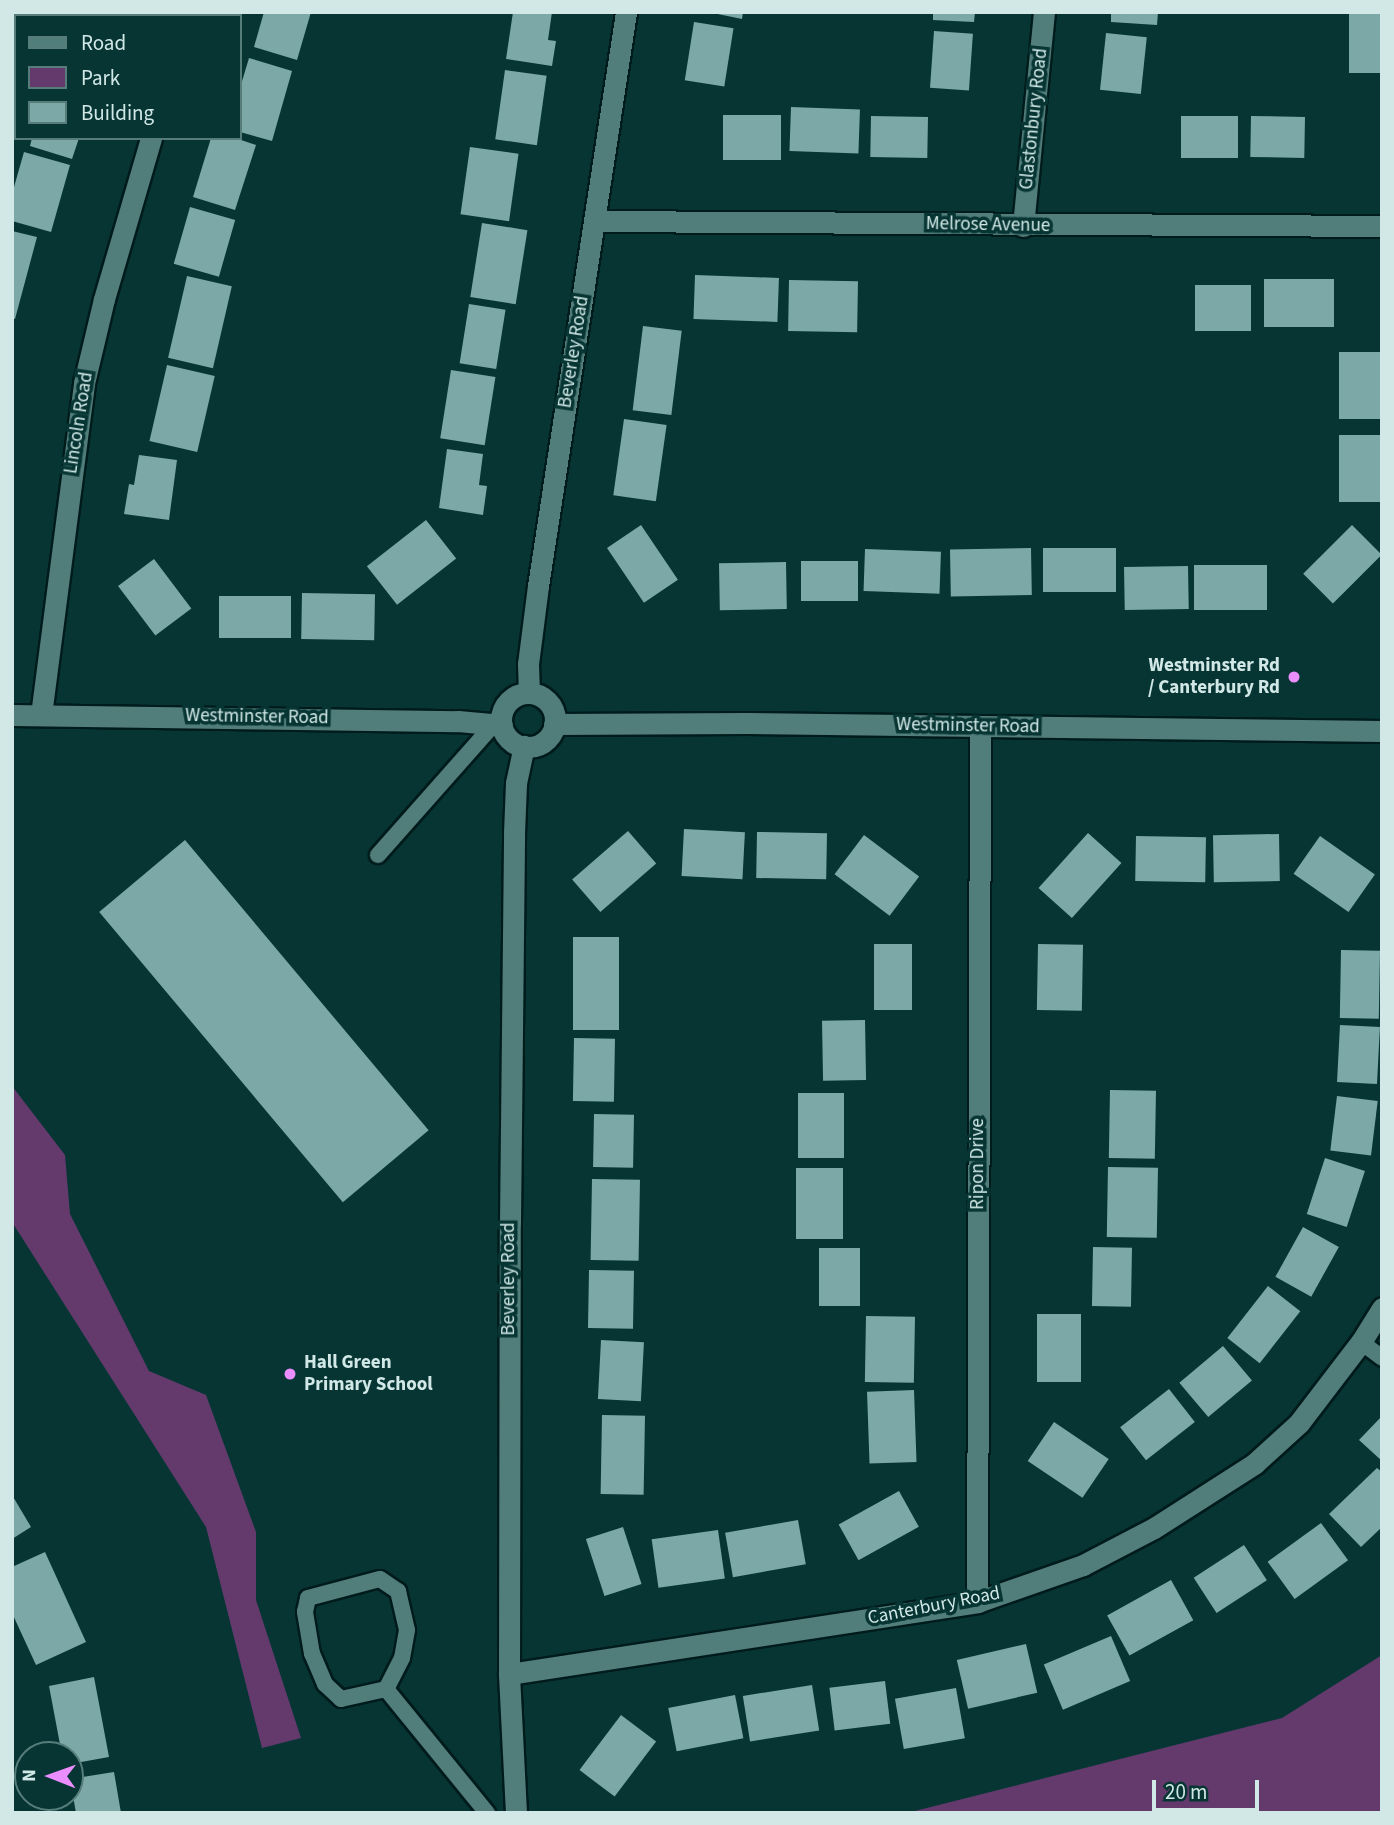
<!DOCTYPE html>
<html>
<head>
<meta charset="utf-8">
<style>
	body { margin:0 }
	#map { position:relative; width:1394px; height:1825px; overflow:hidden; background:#063534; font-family:"Source Sans 3",sans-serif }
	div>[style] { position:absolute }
	.green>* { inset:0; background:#643a6d }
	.building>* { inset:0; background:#7ca9a7; transform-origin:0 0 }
	.roads { filter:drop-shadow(2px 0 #001b1b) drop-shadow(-2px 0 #001b1b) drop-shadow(0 2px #001b1b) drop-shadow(0 -2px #001b1b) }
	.service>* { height:16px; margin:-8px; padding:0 8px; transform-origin:8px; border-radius:8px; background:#517d7b }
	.minor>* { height:21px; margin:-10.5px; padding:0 10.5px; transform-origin:10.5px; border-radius:10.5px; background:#517d7b }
	.minor>.ring { margin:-10.5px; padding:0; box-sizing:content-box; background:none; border:21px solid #517d7b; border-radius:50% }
	.dots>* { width:19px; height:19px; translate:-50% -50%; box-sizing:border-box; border:4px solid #063534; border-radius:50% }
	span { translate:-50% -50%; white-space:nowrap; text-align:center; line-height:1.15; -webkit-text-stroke:7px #063534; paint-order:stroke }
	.street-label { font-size:19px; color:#d1e8e6 }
	.poi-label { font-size:19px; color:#d1e8e6; font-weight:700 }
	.right { translate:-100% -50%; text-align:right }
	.left { translate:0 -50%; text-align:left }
	.frame { position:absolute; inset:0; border:14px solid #d1e8e6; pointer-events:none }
	.legend { position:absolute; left:14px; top:14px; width:228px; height:126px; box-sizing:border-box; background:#063534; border:2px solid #577d7b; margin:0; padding:9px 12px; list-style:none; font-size:21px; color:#d1e8e6 }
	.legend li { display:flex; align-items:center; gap:14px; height:35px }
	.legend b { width:35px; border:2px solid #577d7b }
	.north { position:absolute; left:14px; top:1741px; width:70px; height:70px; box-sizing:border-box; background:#063534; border:2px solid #577d7b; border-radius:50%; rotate:271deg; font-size:19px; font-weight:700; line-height:28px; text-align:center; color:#d1e8e6 }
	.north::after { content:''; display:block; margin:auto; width:24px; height:32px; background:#ea8dfd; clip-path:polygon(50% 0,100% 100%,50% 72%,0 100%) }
	.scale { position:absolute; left:1152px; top:1780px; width:107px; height:32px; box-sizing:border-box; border:4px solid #d1e8e6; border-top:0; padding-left:9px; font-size:21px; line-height:24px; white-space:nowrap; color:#d1e8e6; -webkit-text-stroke:5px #063534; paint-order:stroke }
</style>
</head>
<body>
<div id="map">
	<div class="green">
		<i style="clip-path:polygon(12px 1086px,65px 1155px,70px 1214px,149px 1371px,206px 1395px,256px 1532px,256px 1600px,301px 1738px,262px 1748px,206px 1527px,12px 1222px)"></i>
		<i style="clip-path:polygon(1382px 1655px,1382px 1813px,907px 1813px,1282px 1718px)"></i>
	</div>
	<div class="building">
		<i style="clip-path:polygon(55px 12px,84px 12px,94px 15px,54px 16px)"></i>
		<i style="clip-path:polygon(264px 12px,311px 12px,297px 60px,254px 47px)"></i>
		<i style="clip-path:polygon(513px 12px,552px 12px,548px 40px,556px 41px,552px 66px,506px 59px)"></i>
		<i style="clip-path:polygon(708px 12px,743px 12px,742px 19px)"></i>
		<i style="clip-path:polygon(933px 12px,975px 12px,974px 22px,933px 20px)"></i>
		<i style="clip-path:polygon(1111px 12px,1158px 12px,1157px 25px,1111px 22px)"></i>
		<i style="left:1349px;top:12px;width:33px;height:61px"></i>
		<i style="left:694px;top:22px;width:40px;height:59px;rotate:9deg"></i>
		<i style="left:934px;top:31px;width:39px;height:57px;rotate:4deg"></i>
		<i style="left:1106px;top:33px;width:41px;height:57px;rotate:6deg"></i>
		<i style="clip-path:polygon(249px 58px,292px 71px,272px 141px,240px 132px,240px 88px)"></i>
		<i style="left:505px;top:70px;width:42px;height:70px;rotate:8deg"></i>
		<i style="left:791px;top:107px;width:69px;height:44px;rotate:2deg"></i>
		<i style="left:723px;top:115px;width:58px;height:45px"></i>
		<i style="left:871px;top:116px;width:57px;height:41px;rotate:1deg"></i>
		<i style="left:1181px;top:116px;width:57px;height:42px"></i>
		<i style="left:1251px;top:116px;width:54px;height:41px;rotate:1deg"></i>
		<i style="clip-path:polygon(32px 138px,79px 138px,72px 159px,30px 146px)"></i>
		<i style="clip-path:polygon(211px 138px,235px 138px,256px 145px,235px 210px,193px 197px)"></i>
		<i style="left:470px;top:147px;width:49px;height:68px;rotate:8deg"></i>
		<i style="clip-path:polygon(24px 152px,70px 165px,51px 232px,12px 221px,12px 194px)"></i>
		<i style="left:190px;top:207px;width:47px;height:59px;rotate:16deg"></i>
		<i style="left:482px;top:223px;width:46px;height:75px;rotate:9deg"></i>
		<i style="clip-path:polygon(12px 231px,37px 237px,15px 319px,12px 318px)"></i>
		<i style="left:695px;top:275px;width:84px;height:44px;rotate:2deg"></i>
		<i style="left:187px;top:276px;width:46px;height:84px;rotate:13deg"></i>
		<i style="left:1334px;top:279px;width:48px;height:70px;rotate:90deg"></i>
		<i style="left:789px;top:280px;width:69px;height:51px;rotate:1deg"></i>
		<i style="left:1195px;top:285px;width:56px;height:46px"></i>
		<i style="left:469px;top:304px;width:37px;height:60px;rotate:9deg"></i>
		<i style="left:643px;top:326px;width:39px;height:85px;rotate:7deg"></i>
		<i style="left:1339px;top:352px;width:41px;height:67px"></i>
		<i style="left:167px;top:365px;width:49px;height:78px;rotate:13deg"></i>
		<i style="left:451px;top:370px;width:45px;height:69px;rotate:9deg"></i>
		<i style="left:624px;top:419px;width:43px;height:77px;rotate:8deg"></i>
		<i style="left:1339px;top:435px;width:41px;height:67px"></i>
		<i style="clip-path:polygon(447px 449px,483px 454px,479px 485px,487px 486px,483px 515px,439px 508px)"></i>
		<i style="clip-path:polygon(139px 455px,177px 460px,169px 520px,124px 514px,129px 484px,134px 485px)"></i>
		<i style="left:426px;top:520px;width:49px;height:75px;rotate:52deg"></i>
		<i style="left:641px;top:525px;width:66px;height:41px;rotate:56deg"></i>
		<i style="left:1352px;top:525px;width:42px;height:69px;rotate:45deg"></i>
		<i style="left:1031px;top:548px;width:47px;height:81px;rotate:89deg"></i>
		<i style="left:1043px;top:548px;width:73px;height:44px"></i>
		<i style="left:865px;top:549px;width:76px;height:42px;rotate:2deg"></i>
		<i style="left:154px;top:559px;width:62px;height:45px;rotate:53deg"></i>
		<i style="left:801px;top:561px;width:57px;height:40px"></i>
		<i style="left:786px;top:562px;width:47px;height:67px;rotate:89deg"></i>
		<i style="left:1267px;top:565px;width:45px;height:73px;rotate:90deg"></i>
		<i style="left:1188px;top:566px;width:43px;height:64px;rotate:89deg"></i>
		<i style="left:302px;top:593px;width:73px;height:46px;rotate:1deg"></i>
		<i style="left:291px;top:596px;width:42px;height:72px;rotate:90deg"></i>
		<i style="left:684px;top:829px;width:61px;height:47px;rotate:3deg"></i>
		<i style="left:628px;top:831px;width:43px;height:74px;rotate:49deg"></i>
		<i style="left:757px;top:832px;width:70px;height:46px;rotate:1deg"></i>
		<i style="left:1088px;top:833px;width:45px;height:74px;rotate:42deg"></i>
		<i style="left:1279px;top:834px;width:47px;height:66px;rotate:89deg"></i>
		<i style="left:864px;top:835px;width:69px;height:49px;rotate:37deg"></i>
		<i style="left:1136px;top:836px;width:70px;height:45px;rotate:1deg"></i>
		<i style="left:1320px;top:836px;width:67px;height:46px;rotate:35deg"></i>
		<i style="left:185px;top:840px;width:379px;height:112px;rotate:50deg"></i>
		<i style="left:573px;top:937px;width:46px;height:93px"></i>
		<i style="left:874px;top:944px;width:38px;height:66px"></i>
		<i style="left:1038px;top:944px;width:45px;height:66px;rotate:1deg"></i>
		<i style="left:1341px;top:950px;width:39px;height:68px;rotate:1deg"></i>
		<i style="left:865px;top:1020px;width:60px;height:43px;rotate:89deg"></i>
		<i style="left:1340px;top:1025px;width:40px;height:57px;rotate:3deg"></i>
		<i style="left:574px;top:1038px;width:41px;height:63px;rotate:1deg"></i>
		<i style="left:1110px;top:1090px;width:46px;height:68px;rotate:1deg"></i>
		<i style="left:798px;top:1093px;width:46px;height:65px"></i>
		<i style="left:1337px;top:1096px;width:41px;height:55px;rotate:7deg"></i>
		<i style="left:594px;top:1114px;width:40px;height:53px;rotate:1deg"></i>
		<i style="left:1325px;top:1158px;width:42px;height:59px;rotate:18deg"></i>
		<i style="left:1108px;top:1167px;width:50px;height:70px;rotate:1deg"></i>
		<i style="left:796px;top:1168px;width:47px;height:71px"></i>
		<i style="left:592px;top:1179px;width:48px;height:81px;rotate:1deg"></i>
		<i style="left:1303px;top:1227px;width:41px;height:57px;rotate:29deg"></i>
		<i style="left:1093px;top:1247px;width:39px;height:59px;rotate:1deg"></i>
		<i style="left:819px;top:1248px;width:41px;height:58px"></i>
		<i style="left:589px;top:1270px;width:45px;height:58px;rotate:1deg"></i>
		<i style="left:1268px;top:1286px;width:41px;height:66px;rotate:38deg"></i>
		<i style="left:1037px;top:1314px;width:44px;height:68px"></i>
		<i style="left:866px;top:1316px;width:49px;height:66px;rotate:1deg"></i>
		<i style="left:601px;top:1340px;width:43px;height:59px;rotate:3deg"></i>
		<i style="left:1223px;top:1346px;width:45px;height:57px;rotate:50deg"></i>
		<i style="left:1169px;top:1389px;width:42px;height:62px;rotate:52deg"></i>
		<i style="left:914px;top:1390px;width:72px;height:47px;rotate:88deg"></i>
		<i style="left:602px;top:1415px;width:43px;height:79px;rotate:1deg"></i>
		<i style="clip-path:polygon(1382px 1416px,1382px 1461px,1359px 1440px)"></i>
		<i style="left:1054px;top:1422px;width:66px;height:47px;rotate:34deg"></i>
		<i style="clip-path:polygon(1377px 1468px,1382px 1472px,1382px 1527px,1361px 1547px,1329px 1514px)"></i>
		<i style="left:899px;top:1491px;width:41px;height:69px;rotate:61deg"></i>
		<i style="clip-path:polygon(12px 1495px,31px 1527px,12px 1539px)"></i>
		<i style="left:798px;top:1520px;width:45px;height:74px;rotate:80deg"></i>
		<i style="left:1321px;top:1523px;width:46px;height:66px;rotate:54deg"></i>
		<i style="left:623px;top:1527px;width:60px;height:39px;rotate:72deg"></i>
		<i style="left:718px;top:1530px;width:49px;height:67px;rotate:82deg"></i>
		<i style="left:1244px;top:1545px;width:42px;height:60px;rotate:57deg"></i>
		<i style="clip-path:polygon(45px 1552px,86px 1642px,36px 1665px,12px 1613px,12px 1567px)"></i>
		<i style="left:1171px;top:1580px;width:46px;height:73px;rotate:61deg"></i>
		<i style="left:1111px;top:1636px;width:49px;height:73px;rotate:67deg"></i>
		<i style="left:1026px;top:1644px;width:50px;height:71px;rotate:77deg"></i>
		<i style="clip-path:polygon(94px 1677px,109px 1757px,70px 1764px,70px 1755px,62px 1755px,49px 1686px)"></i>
		<i style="left:885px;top:1681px;width:43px;height:56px;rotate:83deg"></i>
		<i style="left:812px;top:1685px;width:46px;height:70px;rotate:81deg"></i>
		<i style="left:956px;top:1688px;width:51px;height:62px;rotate:80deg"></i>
		<i style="left:735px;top:1695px;width:44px;height:68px;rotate:79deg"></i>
		<i style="left:621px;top:1715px;width:44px;height:69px;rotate:37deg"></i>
		<i style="clip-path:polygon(114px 1772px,121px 1813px,76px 1813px,70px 1779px)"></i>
	</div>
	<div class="roads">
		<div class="service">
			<i style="left:378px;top:855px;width:175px;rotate:-48.5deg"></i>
			<i style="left:1361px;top:1342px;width:26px;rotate:37deg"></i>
			<i style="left:380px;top:1579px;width:22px;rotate:34deg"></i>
			<i style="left:398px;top:1591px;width:40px;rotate:77deg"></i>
			<i style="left:407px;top:1630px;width:28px;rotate:100deg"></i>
			<i style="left:402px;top:1658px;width:35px;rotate:117deg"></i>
			<i style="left:386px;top:1689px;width:46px;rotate:167.5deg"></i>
			<i style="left:341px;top:1699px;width:22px;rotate:-137deg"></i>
			<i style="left:325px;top:1684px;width:33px;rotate:-113deg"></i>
			<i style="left:312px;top:1654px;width:43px;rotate:-99.5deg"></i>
			<i style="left:305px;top:1612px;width:14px;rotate:-78deg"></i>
			<i style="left:308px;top:1598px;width:74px;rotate:-14.8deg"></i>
			<i style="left:386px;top:1689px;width:160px;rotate:50.8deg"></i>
		</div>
		<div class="minor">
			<i style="left:186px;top:16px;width:4px;rotate:-76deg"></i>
			<i style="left:594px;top:221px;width:788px;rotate:0.36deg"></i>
			<i style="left:1023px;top:226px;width:215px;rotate:-84.4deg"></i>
			<i style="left:529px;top:693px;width:29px;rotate:-92deg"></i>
			<i style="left:528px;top:664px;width:79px;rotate:-82.7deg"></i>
			<i style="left:538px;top:586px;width:581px;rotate:-81.28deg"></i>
			<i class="ring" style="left:501px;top:693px;width:33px;height:33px"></i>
			<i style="left:12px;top:715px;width:446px;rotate:0.8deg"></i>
			<i style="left:458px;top:721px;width:44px;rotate:5.2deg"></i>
			<i style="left:41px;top:715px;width:335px;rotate:-82.6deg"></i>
			<i style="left:84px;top:383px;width:86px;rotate:-76.6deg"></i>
			<i style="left:104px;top:299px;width:168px;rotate:-73.7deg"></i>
			<i style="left:554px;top:724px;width:193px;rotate:-0.3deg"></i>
			<i style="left:747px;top:723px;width:635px;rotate:0.72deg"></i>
			<i style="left:977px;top:1602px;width:876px;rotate:-89.8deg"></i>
			<i style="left:509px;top:1674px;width:474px;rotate:-8.7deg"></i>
			<i style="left:977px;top:1602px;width:112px;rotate:-19.2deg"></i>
			<i style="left:1083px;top:1565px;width:80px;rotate:-27.5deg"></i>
			<i style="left:1154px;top:1528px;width:119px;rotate:-32.6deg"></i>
			<i style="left:1254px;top:1464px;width:61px;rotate:-42.3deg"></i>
			<i style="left:1299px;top:1423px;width:102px;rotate:-52.6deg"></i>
			<i style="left:1361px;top:1342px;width:40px;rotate:-58deg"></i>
			<i style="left:516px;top:1813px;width:139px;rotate:-92.9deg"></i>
			<i style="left:509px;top:1674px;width:451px;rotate:-89.9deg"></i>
			<i style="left:510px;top:1223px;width:390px;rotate:-89.4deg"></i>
			<i style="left:514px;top:833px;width:50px;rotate:-87.7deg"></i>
			<i style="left:516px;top:783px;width:38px;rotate:-78deg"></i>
		</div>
	</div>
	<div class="dots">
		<i style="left:1294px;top:677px;background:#ea8dfd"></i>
		<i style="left:290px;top:1374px;background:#ea8dfd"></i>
	</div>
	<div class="street-label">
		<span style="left:1034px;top:119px;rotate:-84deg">Glastonbury Road</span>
		<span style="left:988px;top:225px;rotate:1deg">Melrose Avenue</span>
		<span style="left:574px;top:352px;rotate:-81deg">Beverley Road</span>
		<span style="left:79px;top:423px;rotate:-81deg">Lincoln Road</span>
		<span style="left:257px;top:717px;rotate:1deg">Westminster Road</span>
		<span style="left:968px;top:726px;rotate:1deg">Westminster Road</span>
		<span style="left:978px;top:1164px;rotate:-90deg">Ripon Drive</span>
		<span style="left:509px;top:1279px;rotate:-90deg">Beverley Road</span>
		<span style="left:934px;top:1606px;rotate:-11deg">Canterbury Road</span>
	</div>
	<div class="poi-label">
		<span class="right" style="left:1280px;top:677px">Westminster Rd<br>/ Canterbury Rd</span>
		<span class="left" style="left:304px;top:1374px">Hall Green<br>Primary School</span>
	</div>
	<div class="frame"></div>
	<ul class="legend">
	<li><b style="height:9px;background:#517d7b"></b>Road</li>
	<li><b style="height:19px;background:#643a6d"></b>Park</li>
	<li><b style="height:19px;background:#7ca9a7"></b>Building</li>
	</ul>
	<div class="north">N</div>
	<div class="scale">20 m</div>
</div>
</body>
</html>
